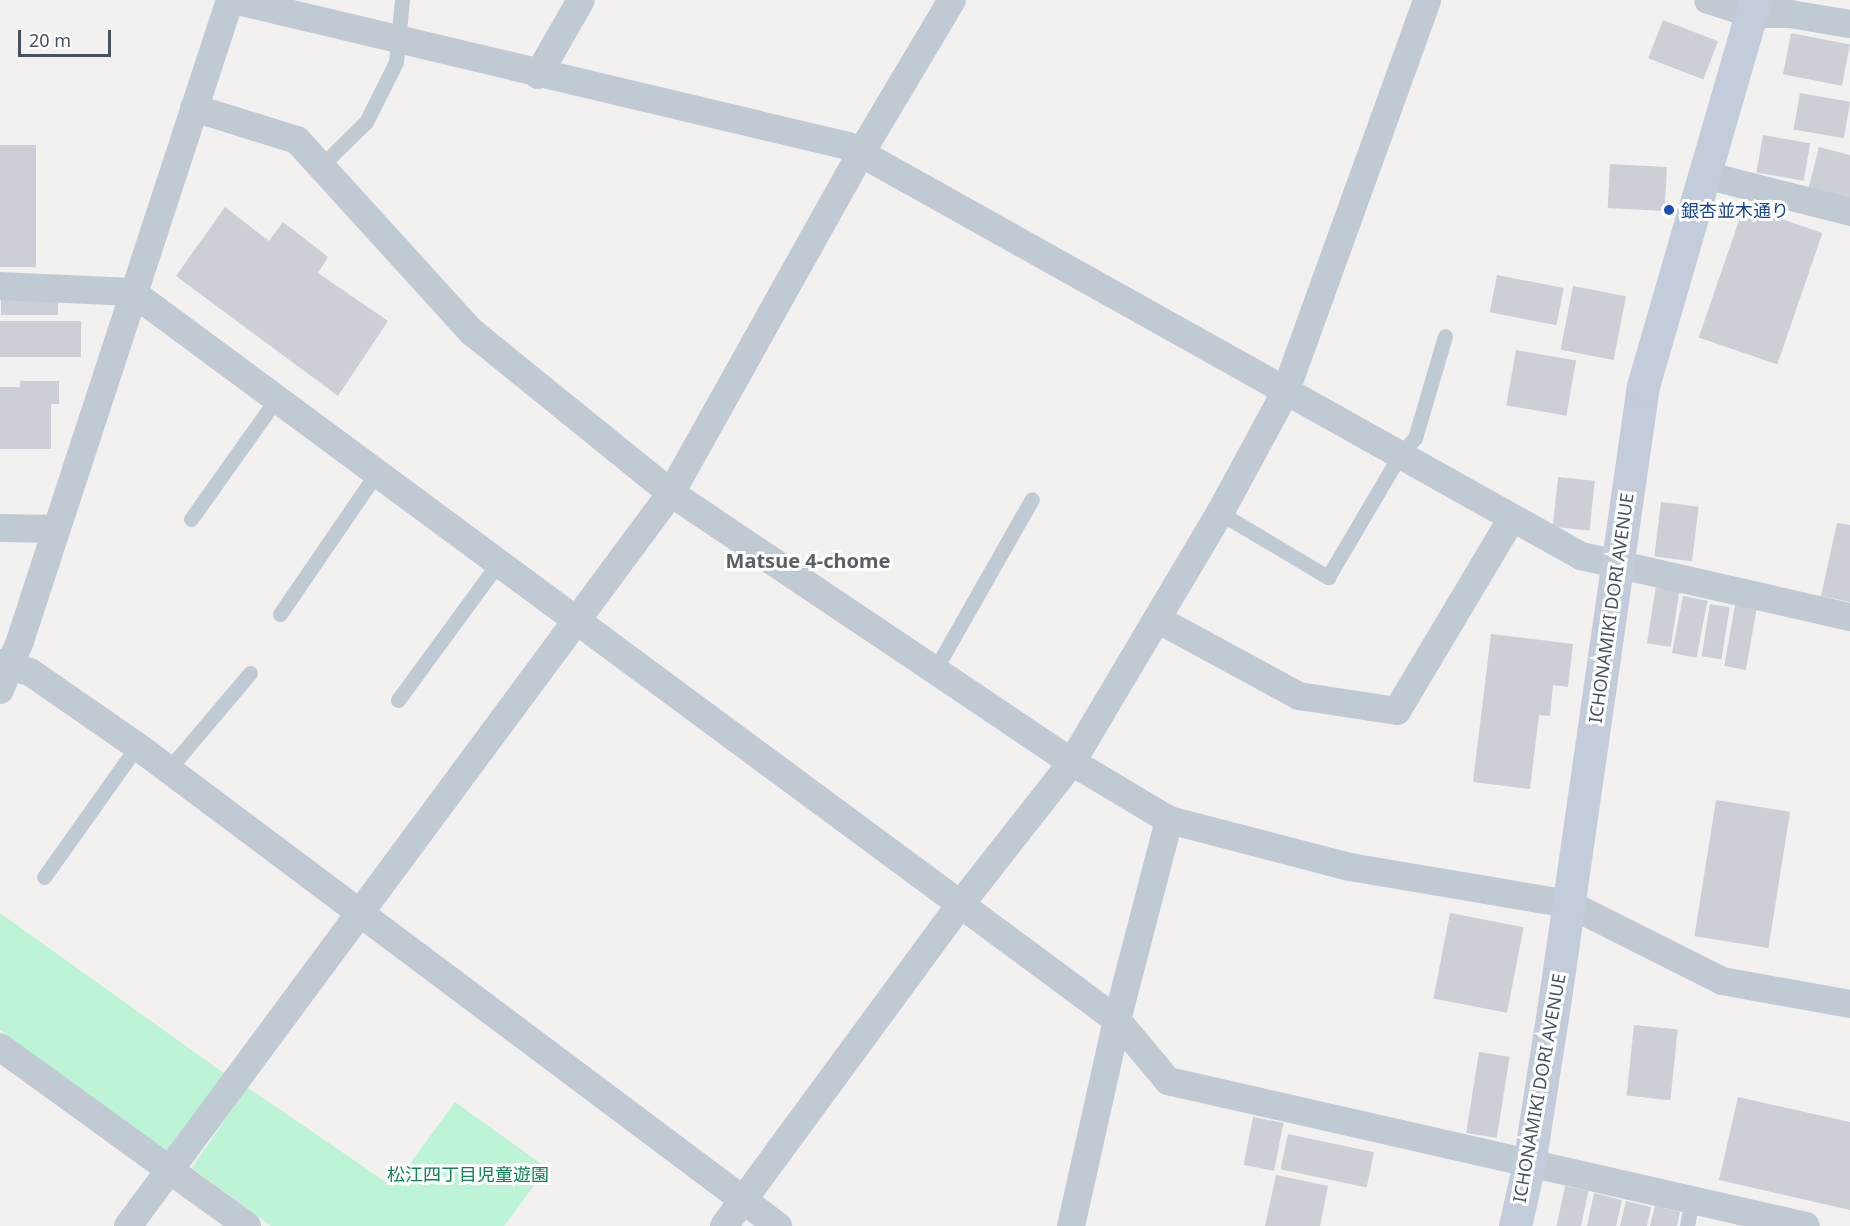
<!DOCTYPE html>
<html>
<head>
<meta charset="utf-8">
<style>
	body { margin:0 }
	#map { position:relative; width:1850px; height:1226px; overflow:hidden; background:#f3f1f0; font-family:"Noto Sans","Noto Sans JP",sans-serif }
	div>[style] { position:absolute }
	.green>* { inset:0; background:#bcf4d5 }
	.building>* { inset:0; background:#cccfd6; transform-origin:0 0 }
	.lane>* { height:15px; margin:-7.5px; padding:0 7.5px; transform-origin:7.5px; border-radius:7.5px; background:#c0cad3 }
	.street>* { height:28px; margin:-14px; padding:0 14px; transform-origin:14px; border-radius:14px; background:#c0cad3 }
	.secondary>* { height:33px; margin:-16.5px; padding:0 16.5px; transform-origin:16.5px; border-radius:16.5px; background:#c2ccdb }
	.dots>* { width:16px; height:16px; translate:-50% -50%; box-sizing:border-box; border:3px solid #fff; border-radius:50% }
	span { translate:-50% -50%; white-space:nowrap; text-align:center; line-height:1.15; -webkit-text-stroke:6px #fff; paint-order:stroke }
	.transit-label { font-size:18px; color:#164399 }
	.left { translate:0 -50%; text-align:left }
	.street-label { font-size:18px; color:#465260 }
	.park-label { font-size:18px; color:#0e8451 }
	.neighbourhood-label { font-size:20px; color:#5c6066; font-weight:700 }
	.scale { position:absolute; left:18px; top:30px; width:93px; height:27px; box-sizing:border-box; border:3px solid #465260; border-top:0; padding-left:8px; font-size:18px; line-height:21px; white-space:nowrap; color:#465260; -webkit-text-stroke:4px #fff; paint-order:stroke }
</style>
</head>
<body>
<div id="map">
	<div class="green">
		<i style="clip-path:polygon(0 913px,225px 1074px,169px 1154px,0 1030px)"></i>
		<i style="clip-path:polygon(247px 1087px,393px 1187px,455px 1102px,547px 1168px,504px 1226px,271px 1226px,192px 1168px)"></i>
	</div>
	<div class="building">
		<i style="left:1663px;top:20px;width:59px;height:41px;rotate:21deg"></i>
		<i style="left:1791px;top:33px;width:60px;height:42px;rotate:11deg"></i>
		<i style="left:1800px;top:93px;width:51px;height:37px;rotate:10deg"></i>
		<i style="left:1763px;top:135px;width:48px;height:38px;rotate:10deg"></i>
		<i style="left:0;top:145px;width:36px;height:122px"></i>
		<i style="clip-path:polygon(1819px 147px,1850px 155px,1850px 200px,1808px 190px)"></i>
		<i style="left:1610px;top:164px;width:57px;height:44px;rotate:3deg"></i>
		<i style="left:1744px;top:206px;width:83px;height:139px;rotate:19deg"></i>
		<i style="clip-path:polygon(225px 207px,269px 241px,283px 222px,328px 257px,318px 273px,388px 321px,338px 396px,176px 276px)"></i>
		<i style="left:1497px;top:275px;width:68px;height:38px;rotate:11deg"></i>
		<i style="left:1573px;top:286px;width:54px;height:65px;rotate:11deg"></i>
		<i style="left:1px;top:293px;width:57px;height:22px"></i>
		<i style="left:0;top:321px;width:81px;height:36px"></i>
		<i style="left:1516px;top:350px;width:61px;height:56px;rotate:10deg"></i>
		<i style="clip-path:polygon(20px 381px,59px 381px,59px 404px,51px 404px,51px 449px,0 449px,0 387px,20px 387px)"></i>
		<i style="left:1558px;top:477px;width:37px;height:50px;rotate:6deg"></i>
		<i style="left:1661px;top:502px;width:38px;height:55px;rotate:7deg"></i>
		<i style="clip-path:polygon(1837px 523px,1850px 525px,1850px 602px,1821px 596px)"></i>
		<i style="left:1656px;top:586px;width:24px;height:58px;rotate:9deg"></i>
		<i style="left:1683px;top:596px;width:25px;height:58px;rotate:11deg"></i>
		<i style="left:1710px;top:604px;width:20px;height:53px;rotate:9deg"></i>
		<i style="left:1735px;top:605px;width:22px;height:62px;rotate:10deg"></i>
		<i style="clip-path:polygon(1491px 634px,1573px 644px,1568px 687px,1553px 685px,1550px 716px,1539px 715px,1530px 789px,1473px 782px)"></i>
		<i style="left:1716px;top:800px;width:75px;height:138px;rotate:9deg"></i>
		<i style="left:1450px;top:913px;width:75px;height:87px;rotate:11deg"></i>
		<i style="left:1634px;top:1025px;width:44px;height:71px;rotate:6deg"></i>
		<i style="left:1479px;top:1052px;width:31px;height:82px;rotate:9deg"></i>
		<i style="clip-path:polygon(1738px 1097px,1850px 1122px,1850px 1210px,1719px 1180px)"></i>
		<i style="left:1253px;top:1117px;width:31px;height:49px;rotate:11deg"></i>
		<i style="left:1288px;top:1134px;width:88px;height:36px;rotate:12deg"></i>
		<i style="clip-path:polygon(1276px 1175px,1328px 1186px,1320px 1226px,1265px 1226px)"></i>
		<i style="left:1565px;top:1186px;width:24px;height:41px;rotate:12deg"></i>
		<i style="clip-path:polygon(1594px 1193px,1622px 1200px,1616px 1226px,1587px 1226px)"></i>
		<i style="clip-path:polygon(1626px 1201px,1651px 1207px,1647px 1226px,1620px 1226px)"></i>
		<i style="clip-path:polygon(1655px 1206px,1680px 1212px,1677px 1226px,1650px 1226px)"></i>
	</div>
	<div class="lane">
		<i style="left:321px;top:166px;width:63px;rotate:-44.4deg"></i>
		<i style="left:366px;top:122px;width:67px;rotate:-63.4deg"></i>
		<i style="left:396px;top:62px;width:62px;rotate:-84.5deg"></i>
		<i style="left:1220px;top:513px;width:126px;rotate:30.7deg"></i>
		<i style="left:1328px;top:577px;width:142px;rotate:-59.5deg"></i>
		<i style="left:1400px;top:455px;width:23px;rotate:-49deg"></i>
		<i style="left:1415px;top:438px;width:106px;rotate:-73.6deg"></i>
		<i style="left:191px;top:519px;width:148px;rotate:-54.6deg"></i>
		<i style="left:280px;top:614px;width:173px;rotate:-55.6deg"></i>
		<i style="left:936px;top:668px;width:194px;rotate:-60.4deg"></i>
		<i style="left:398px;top:700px;width:171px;rotate:-53.8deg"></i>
		<i style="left:168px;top:770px;width:127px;rotate:-49.8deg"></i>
		<i style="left:44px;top:877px;width:161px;rotate:-54.6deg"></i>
		<i style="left:1687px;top:1226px;width:26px;rotate:-79deg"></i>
	</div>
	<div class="street">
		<i style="left:233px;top:0;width:632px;rotate:13.35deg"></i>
		<i style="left:848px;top:146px;width:840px;rotate:29.22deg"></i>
		<i style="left:1581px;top:556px;width:276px;rotate:12.8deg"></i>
		<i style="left:1708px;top:0;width:46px;rotate:17.7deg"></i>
		<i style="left:1752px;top:14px;width:38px"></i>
		<i style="left:1790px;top:14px;width:61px;rotate:9.5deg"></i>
		<i style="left:538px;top:75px;width:86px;rotate:-60.2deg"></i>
		<i style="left:194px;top:108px;width:108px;rotate:17.3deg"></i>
		<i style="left:297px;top:140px;width:260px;rotate:47.7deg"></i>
		<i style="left:472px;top:332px;width:256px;rotate:39deg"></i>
		<i style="left:671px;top:493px;width:483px;rotate:33.9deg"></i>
		<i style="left:1072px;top:762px;width:113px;rotate:30.9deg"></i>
		<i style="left:1169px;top:820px;width:187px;rotate:14.6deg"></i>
		<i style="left:1350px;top:867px;width:222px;rotate:9.6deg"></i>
		<i style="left:1569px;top:904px;width:171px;rotate:26.7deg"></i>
		<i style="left:1722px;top:981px;width:130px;rotate:10.2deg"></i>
		<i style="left:1705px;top:175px;width:150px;rotate:14.3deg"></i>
		<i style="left:0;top:286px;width:132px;rotate:2.6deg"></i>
		<i style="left:132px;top:292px;width:1225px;rotate:36.47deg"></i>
		<i style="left:1117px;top:1020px;width:80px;rotate:50.1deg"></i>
		<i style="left:1168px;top:1081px;width:654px;rotate:12.8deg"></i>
		<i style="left:0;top:528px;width:56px;rotate:1deg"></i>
		<i style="left:1157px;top:619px;width:162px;rotate:28.5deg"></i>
		<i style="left:1299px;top:696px;width:99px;rotate:8.7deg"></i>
		<i style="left:1397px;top:711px;width:225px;rotate:-59.2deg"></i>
		<i style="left:0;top:663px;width:31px;rotate:17deg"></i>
		<i style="left:30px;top:672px;width:130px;rotate:34.7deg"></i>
		<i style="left:137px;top:746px;width:801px;rotate:36.83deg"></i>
		<i style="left:0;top:690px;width:53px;rotate:-67.8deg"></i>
		<i style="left:20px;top:641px;width:675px;rotate:-71.86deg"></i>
		<i style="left:0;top:1047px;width:305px;rotate:35.9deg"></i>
		<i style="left:128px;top:1226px;width:912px;rotate:-53.47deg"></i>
		<i style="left:671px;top:493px;width:392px;rotate:-60.8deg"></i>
		<i style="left:862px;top:151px;width:176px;rotate:-59.2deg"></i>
		<i style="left:724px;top:1226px;width:398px;rotate:-53.7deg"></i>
		<i style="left:960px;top:905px;width:182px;rotate:-51.9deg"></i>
		<i style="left:1072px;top:762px;width:290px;rotate:-59.3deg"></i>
		<i style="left:1220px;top:513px;width:136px;rotate:-61.6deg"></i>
		<i style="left:1285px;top:393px;width:418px;rotate:-70.1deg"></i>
		<i style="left:1071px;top:1226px;width:211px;rotate:-77.4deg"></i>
		<i style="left:1117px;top:1020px;width:207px;rotate:-75.4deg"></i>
	</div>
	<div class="secondary">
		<i style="left:1515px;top:1226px;width:64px;rotate:-77.3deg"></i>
		<i style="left:1529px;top:1164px;width:175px;rotate:-81.1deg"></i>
		<i style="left:1556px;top:991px;width:611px;rotate:-81.82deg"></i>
		<i style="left:1643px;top:386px;width:402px;rotate:-73.8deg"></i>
	</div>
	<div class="dots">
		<i style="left:1669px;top:210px;background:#1a4fb4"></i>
	</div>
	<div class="transit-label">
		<span class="left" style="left:1681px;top:210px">銀杏並木通り</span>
	</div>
	<div class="street-label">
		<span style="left:1611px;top:608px;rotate:-82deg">ICHONAMIKI DORI AVENUE</span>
		<span style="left:1539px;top:1088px;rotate:-80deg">ICHONAMIKI DORI AVENUE</span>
	</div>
	<div class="park-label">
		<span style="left:468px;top:1174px">松江四丁目児童遊園</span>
	</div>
	<div class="neighbourhood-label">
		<span style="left:808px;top:560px">Matsue 4-chome</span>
	</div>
	<div class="scale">20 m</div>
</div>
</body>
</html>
